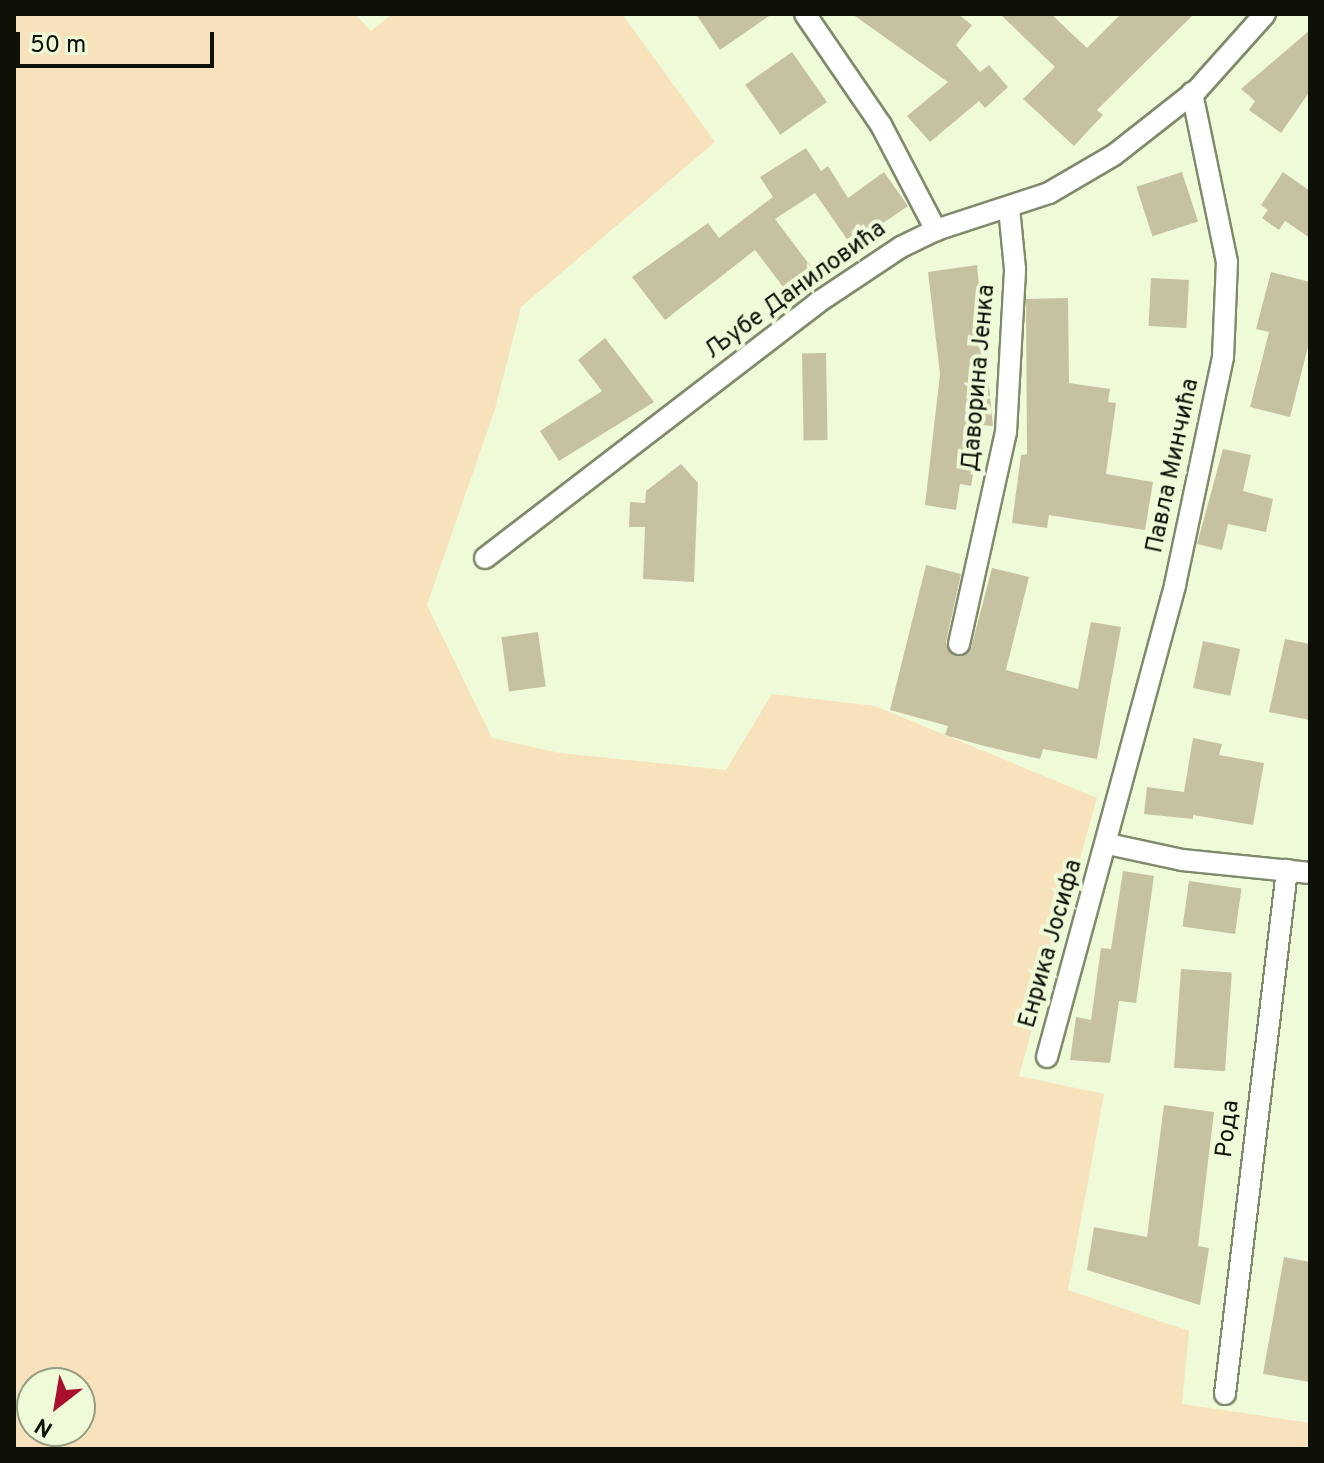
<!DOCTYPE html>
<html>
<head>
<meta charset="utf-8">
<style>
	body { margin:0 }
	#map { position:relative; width:1324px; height:1463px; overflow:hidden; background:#effad9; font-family:Overpass,sans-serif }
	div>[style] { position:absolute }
	.green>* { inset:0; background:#f8e2bb }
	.building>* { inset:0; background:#c6c2a1; transform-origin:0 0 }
	.roads { filter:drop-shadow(2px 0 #808a6c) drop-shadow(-2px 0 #808a6c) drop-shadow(0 2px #808a6c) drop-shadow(0 -2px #808a6c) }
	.minor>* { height:20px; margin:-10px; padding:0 10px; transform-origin:10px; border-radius:10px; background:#fff }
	span { translate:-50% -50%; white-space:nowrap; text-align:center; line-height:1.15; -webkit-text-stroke:8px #effad9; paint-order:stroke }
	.street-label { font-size:24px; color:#0e1107 }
	.frame { position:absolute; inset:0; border:16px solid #0e1107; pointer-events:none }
	.north { position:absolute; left:16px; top:1367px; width:80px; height:80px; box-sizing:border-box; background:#effad9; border:2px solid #959d85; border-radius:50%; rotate:211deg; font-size:22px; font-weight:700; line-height:32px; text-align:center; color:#0e1107 }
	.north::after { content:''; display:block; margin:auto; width:28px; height:36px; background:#a8102e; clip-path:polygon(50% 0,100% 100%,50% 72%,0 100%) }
	.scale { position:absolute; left:16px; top:32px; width:198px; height:36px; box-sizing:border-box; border:4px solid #0e1107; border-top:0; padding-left:10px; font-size:24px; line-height:28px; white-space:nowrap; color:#0e1107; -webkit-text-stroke:6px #effad9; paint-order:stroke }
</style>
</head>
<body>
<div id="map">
	<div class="green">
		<i style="clip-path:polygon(evenodd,14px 14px,355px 14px,371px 31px,392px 14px,622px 14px,715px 142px,521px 307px,495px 409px,427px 605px,492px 738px,560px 753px,726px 770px,772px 694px,875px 706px,1097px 798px,1019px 1076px,1104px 1094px,1068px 1290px,1189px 1331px,1182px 1404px,1310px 1423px,1310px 1449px,14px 1449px,14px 14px,32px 1383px,80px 1383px,80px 1431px,32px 1431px,32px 1383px)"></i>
	</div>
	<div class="building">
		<i style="clip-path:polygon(696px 14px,772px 14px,720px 50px)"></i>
		<i style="clip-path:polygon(852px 14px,958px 14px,972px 25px,956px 45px,980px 72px,989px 65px,1008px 87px,985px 108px,979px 101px,930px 142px,907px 116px,948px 82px)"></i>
		<i style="clip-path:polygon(1000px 14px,1051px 14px,1087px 48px,1121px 14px,1194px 14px,1097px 110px,1103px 115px,1074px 146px,1023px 99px,1055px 67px)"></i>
		<i style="clip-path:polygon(1310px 30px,1310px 91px,1281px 133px,1249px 110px,1255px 101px,1241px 89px)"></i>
		<i style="left:792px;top:52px;width:61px;height:57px;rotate:55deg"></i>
		<i style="clip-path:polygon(806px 148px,821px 171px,828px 166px,848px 198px,884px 172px,908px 206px,851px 245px,815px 193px,775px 219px,818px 276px,790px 296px,755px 250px,665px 320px,632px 277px,708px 223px,719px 238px,773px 197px,760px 177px)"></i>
		<i style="left:1182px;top:172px;width:52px;height:48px;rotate:72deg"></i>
		<i style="clip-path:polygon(1283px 172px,1310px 191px,1310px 238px,1285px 221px,1279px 230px,1262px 218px,1268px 210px,1261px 205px)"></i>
		<i style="clip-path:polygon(977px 265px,993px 426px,982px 425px,971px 486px,960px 484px,956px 510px,925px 505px,940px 374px,928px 272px)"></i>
		<i style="clip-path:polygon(1271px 272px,1310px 282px,1310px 339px,1290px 417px,1250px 407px,1269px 332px,1256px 329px)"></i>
		<i style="left:1151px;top:278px;width:38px;height:48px;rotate:3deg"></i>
		<i style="clip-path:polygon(1068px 298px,1069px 383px,1110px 389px,1108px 402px,1116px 403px,1106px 474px,1153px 482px,1145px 530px,1049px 515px,1047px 528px,1012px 523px,1021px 455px,1027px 454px,1026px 299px)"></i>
		<i style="clip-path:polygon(605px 338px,654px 402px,559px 461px,540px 431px,602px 391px,578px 360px)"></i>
		<i style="left:826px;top:353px;width:87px;height:24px;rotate:89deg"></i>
		<i style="clip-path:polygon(1223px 449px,1251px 455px,1243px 491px,1273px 499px,1266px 532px,1228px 524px,1222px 550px,1197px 544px)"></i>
		<i style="clip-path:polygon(681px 464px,698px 483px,694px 582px,643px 579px,645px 527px,629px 527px,630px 502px,645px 503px,646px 491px)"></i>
		<i style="clip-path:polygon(926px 565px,961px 574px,946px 642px,955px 656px,971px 648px,992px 568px,1029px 577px,1006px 670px,1078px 689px,1091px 622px,1121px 627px,1097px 759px,1043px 749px,1040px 759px,984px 746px,945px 735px,948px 726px,890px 710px)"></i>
		<i style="left:538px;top:632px;width:55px;height:37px;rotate:82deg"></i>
		<i style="clip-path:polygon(1285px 639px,1310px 644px,1310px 720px,1269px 712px)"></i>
		<i style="left:1203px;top:641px;width:38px;height:48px;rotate:12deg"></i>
		<i style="clip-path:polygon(1193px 738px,1222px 744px,1219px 755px,1264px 763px,1253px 825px,1193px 815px,1193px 819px,1144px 814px,1147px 787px,1184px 792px)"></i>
		<i style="clip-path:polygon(1123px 871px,1154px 876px,1136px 1003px,1119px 1001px,1110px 1063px,1070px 1060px,1076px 1017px,1091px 1020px,1101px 948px,1111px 949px)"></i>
		<i style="left:1189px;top:881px;width:53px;height:46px;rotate:8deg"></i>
		<i style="left:1181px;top:969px;width:51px;height:99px;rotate:4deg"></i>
		<i style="clip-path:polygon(1164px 1105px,1214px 1112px,1198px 1246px,1209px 1248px,1200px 1305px,1087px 1270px,1094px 1227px,1147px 1237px)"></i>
		<i style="clip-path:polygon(1284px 1257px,1310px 1262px,1310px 1382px,1263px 1374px)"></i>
	</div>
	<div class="roads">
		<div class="minor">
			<i style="left:805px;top:14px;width:135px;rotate:55.6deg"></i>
			<i style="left:881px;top:125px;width:119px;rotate:62.4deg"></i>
			<i style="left:485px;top:558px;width:419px;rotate:-37.5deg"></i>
			<i style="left:817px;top:303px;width:101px;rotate:-33.7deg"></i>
			<i style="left:901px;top:247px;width:39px;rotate:-26deg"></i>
			<i style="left:936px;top:230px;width:119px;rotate:-18.1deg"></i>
			<i style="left:1049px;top:193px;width:75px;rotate:-30.3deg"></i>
			<i style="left:1114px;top:155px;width:105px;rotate:-38.1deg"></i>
			<i style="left:1197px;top:90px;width:102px;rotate:-48.2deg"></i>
			<i style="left:959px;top:644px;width:217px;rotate:-77.5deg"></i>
			<i style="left:1006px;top:432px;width:163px;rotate:-86.8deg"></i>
			<i style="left:1015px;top:269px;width:61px;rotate:-95.6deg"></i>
			<i style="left:1108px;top:844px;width:76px;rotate:12.2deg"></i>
			<i style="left:1182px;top:860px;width:129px;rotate:5.8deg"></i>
			<i style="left:1047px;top:1057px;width:489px;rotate:-74.8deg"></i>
			<i style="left:1175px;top:585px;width:233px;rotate:-78.1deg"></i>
			<i style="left:1223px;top:357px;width:95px;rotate:-87.6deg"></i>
			<i style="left:1227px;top:262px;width:173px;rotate:-101.7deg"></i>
			<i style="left:1225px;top:1394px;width:528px;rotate:-83.25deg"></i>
		</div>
	</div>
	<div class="street-label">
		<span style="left:796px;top:291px;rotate:-36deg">Љубе Даниловића</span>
		<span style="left:980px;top:378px;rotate:-85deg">Даворина Јенка</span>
		<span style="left:1174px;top:466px;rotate:-78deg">Павла Минчића</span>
		<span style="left:1052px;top:944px;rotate:-74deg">Енрика Јосифа</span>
		<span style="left:1229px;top:1129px;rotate:-83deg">Рода</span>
	</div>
	<div class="frame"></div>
	<div class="north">N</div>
	<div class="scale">50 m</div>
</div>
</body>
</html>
